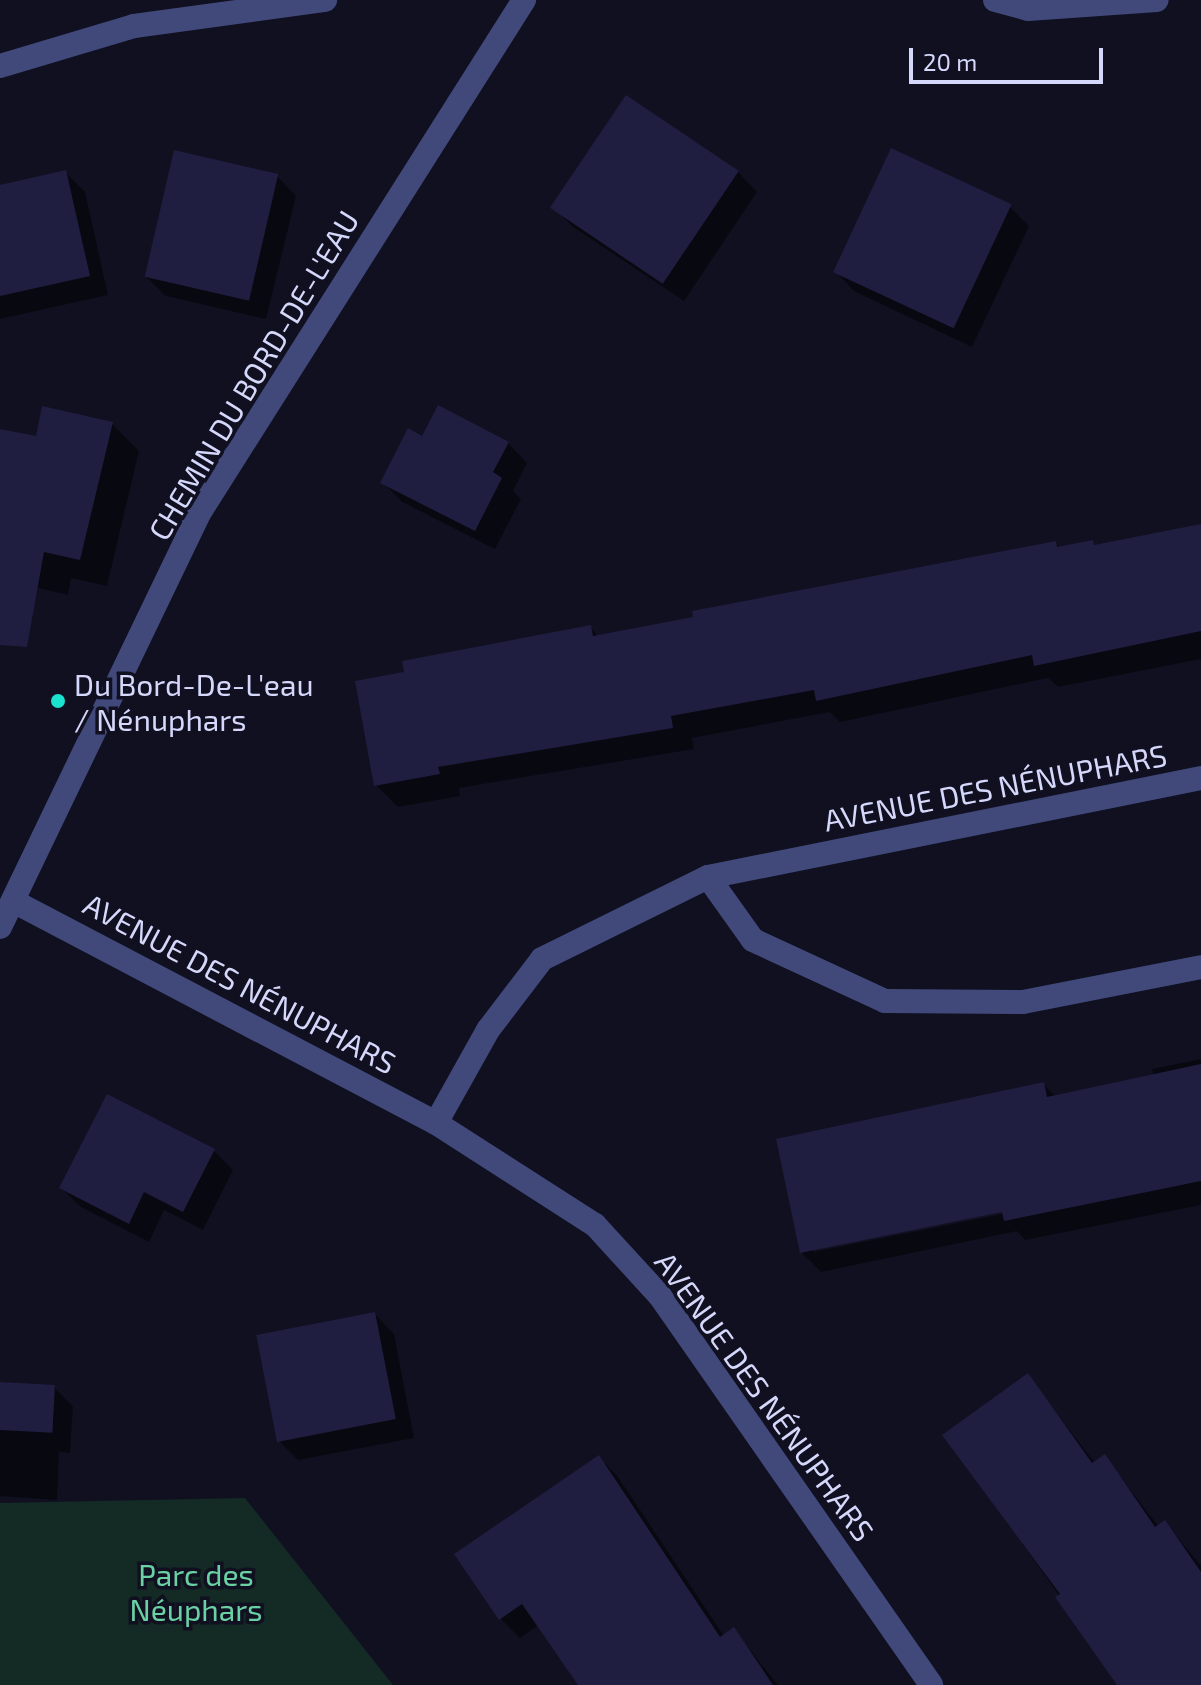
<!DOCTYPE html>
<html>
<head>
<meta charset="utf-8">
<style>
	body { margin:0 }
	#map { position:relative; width:1201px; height:1685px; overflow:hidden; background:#101021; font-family:"Exo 2",sans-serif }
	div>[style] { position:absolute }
	.green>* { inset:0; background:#142a25 }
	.shadow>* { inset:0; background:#0007 }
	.building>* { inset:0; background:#1f1e40; transform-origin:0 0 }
	.minor>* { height:24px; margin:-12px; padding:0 12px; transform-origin:12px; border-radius:12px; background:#41497b }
	.dots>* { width:22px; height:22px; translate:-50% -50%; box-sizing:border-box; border:4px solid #101021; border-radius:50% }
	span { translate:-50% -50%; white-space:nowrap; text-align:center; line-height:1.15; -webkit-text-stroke:7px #101021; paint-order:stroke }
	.street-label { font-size:30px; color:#d5d8fa }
	.poi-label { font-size:30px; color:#d5d8fa }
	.left { translate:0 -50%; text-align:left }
	.park-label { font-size:30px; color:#6ad1a4 }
	.scale { position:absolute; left:909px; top:48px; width:194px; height:36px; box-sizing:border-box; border:4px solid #d5d8fa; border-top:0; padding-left:10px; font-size:24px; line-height:28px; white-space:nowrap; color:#d5d8fa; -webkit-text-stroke:6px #101021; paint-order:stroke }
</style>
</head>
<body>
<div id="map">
	<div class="green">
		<i style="clip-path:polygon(245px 1498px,393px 1685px,0 1685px,0 1503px)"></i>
	</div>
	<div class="shadow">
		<i style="clip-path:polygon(65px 172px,85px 192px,108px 295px,0 319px,0 187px)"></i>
		<i style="clip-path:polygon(738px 172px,757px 192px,684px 301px,573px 227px,553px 207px)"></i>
		<i style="clip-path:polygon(277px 176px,296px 196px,266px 319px,166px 296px,146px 277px)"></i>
		<i style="clip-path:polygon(1010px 207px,1029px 226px,972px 347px,854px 291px,835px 271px)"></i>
		<i style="clip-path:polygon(112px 424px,139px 451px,107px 586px,71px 578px,68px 595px,0 579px,0 431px,37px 439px)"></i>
		<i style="clip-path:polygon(508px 443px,527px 463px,513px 491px,521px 499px,495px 549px,402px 502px,383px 482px)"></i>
		<i style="clip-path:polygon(1201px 526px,1201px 659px,1058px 687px,1048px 678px,840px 722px,830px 712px,692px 738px,694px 749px,459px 788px,460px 796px,398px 807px,376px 785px,406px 674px,590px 627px,599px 637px,1055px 544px,1060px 548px,1092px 542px,1097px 547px)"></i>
		<i style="clip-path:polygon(evenodd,1201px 1059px,1201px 1205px,1025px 1240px,1017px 1231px,821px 1272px,801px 1252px,1043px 1084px,1056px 1097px,1154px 1076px,1152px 1069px,1201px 1059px,1012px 1208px,1012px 1212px,813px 1252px,813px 1248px,1012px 1208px)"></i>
		<i style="clip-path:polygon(214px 1151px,233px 1170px,203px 1230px,164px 1210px,149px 1242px,81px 1207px,61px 1188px)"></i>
		<i style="clip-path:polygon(375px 1314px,394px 1334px,414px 1438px,298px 1460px,278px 1440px)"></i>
		<i style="clip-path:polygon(1028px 1376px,1095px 1463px,1105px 1457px,1159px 1527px,1165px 1522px,1201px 1566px,1201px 1685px,1123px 1685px,945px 1435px)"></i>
		<i style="clip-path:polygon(0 1384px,54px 1387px,73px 1407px,70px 1453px,59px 1452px,57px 1500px,0 1496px)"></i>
		<i style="clip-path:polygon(599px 1457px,618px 1477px,724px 1636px,734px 1630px,778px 1685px,580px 1685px,539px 1625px,520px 1638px,500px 1618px)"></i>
	</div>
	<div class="building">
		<i style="left:626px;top:95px;width:136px;height:136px;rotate:34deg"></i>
		<i style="left:891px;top:148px;width:133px;height:137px;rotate:25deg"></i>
		<i style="left:174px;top:150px;width:107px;height:130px;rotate:13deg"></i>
		<i style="clip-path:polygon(66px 170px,90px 276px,0 296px,0 185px)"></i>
		<i style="clip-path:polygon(438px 405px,509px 442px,493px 472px,502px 478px,475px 531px,380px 483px,408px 428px,422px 436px)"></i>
		<i style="clip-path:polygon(42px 406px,113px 422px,80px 560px,44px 552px,27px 647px,0 645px,0 429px,36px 436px)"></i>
		<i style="clip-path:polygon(1201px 524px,1201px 631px,1034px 666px,1032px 655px,816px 701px,814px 690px,671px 716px,673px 728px,438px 767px,440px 774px,374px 786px,355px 681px,404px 672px,402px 661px,591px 625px,593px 636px,693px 617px,692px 611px,1056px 541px,1057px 547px,1093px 540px,1094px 545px)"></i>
		<i style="clip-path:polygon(1201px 1064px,1201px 1181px,1004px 1221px,1002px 1212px,800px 1253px,776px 1139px,1044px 1082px,1047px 1097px)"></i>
		<i style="clip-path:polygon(107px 1094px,215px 1149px,183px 1212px,144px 1192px,129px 1224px,59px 1188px)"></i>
		<i style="left:375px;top:1312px;width:109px;height:121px;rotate:79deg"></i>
		<i style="clip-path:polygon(1028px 1373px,1092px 1463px,1105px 1454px,1155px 1527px,1165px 1520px,1201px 1572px,1201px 1685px,1117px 1685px,1055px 1597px,1060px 1594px,942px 1435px)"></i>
		<i style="left:0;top:1382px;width:55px;height:48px;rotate:3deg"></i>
		<i style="clip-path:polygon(599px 1455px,720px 1637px,734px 1627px,773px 1685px,578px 1685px,522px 1604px,499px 1620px,454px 1554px)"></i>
	</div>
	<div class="minor">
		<i style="left:995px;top:0;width:34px;rotate:15deg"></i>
		<i style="left:1028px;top:9px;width:129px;rotate:-4deg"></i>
		<i style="left:0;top:66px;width:140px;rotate:-16.6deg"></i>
		<i style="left:134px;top:26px;width:193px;rotate:-7.8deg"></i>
		<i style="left:708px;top:877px;width:77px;rotate:54.5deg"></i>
		<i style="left:753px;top:940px;width:145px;rotate:24.8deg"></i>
		<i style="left:885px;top:1001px;width:138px;rotate:0.4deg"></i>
		<i style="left:1023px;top:1002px;width:181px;rotate:-11.1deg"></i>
		<i style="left:13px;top:901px;width:478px;rotate:27.7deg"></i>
		<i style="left:436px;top:1123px;width:189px;rotate:32.7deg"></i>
		<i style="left:595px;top:1225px;width:96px;rotate:47.5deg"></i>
		<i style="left:660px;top:1296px;width:474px;rotate:55.1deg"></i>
		<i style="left:0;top:927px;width:457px;rotate:-64.3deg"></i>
		<i style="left:198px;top:515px;width:610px;rotate:-57.67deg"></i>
		<i style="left:436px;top:1123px;width:107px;rotate:-60.8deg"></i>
		<i style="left:488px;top:1030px;width:89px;rotate:-52.7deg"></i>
		<i style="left:542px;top:959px;width:185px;rotate:-26.3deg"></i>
		<i style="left:708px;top:877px;width:503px;rotate:-11.35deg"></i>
	</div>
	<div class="dots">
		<i style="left:58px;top:701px;background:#1be1cf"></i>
	</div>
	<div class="street-label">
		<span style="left:253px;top:375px;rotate:-59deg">CHEMIN DU BORD-DE-L'EAU</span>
		<span style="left:995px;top:787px;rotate:-11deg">AVENUE DES NÉNUPHARS</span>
		<span style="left:240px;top:983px;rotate:28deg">AVENUE DES NÉNUPHARS</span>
		<span style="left:765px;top:1396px;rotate:54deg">AVENUE DES NÉNUPHARS</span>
	</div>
	<div class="poi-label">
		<span class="left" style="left:74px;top:701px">Du Bord-De-L'eau<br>/ Nénuphars</span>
	</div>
	<div class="park-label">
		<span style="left:196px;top:1591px">Parc des<br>Néuphars</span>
	</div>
	<div class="scale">20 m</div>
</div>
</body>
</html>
